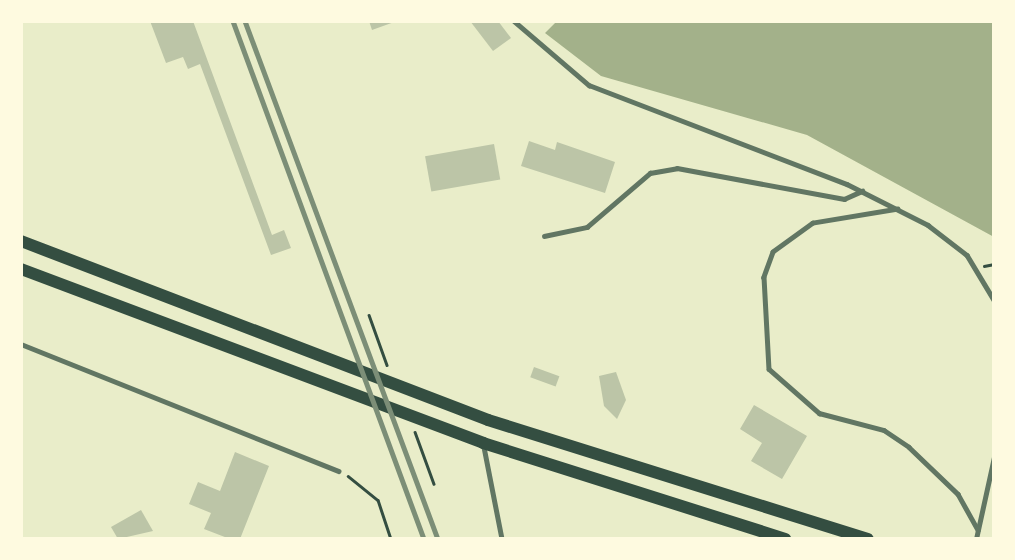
<!DOCTYPE html>
<html>
<head>
<meta charset="utf-8">
<style>
	body { margin:0 }
	#map { position:relative; width:1015px; height:560px; overflow:hidden; background:#e9edc9; font-family:"Source Serif 4",serif }
	div>[style] { position:absolute }
	.water>* { inset:0; background:#a3b18a }
	.building>* { inset:0; background:#bcc5a7; transform-origin:0 0 }
	.path>* { height:2.5px; margin:-1.25px; padding:0 1.25px; transform-origin:1.25px; border-radius:1.25px; background:#344e41 }
	.service>* { height:4.5px; margin:-2.25px; padding:0 2.25px; transform-origin:2.25px; border-radius:2.25px; background:#617663 }
	.primary>* { height:12px; margin:-6px; padding:0 6px; transform-origin:6px; border-radius:6px; background:#344e41 }
	.rail>* { height:4.5px; margin:-2.25px; padding:0 2.25px; transform-origin:2.25px; border-radius:2.25px; background:#7c8e77 }
	span { translate:-50% -50%; white-space:nowrap; text-align:center; line-height:1.15; -webkit-text-stroke:5px #fefae0; paint-order:stroke }
	.frame { position:absolute; inset:0; border:23px solid #fefae0; pointer-events:none }
</style>
</head>
<body>
<div id="map">
	<div class="water">
		<i style="clip-path:polygon(557px 21px,994px 21px,994px 237px,807px 135px,601px 76px,545px 33px)"></i>
	</div>
	<div class="building">
		<i style="clip-path:polygon(150px 21px,193px 21px,272px 235px,284px 230px,291px 248px,271px 255px,200px 64px,188px 69px,183px 57px,166px 63px)"></i>
		<i style="clip-path:polygon(369px 21px,397px 21px,372px 30px)"></i>
		<i style="clip-path:polygon(470px 21px,498px 21px,511px 38px,493px 51px)"></i>
		<i style="clip-path:polygon(529px 141px,555px 150px,557px 142px,615px 162px,605px 193px,521px 166px)"></i>
		<i style="left:494px;top:144px;width:36px;height:70px;rotate:80deg"></i>
		<i style="left:534px;top:367px;width:27px;height:11px;rotate:20deg"></i>
		<i style="clip-path:polygon(616px 372px,626px 400px,617px 419px,604px 406px,599px 376px)"></i>
		<i style="clip-path:polygon(754px 405px,807px 436px,782px 479px,751px 461px,762px 443px,740px 429px)"></i>
		<i style="clip-path:polygon(235px 452px,269px 466px,240px 539px,230px 539px,204px 529px,211px 513px,189px 504px,198px 482px,220px 491px)"></i>
		<i style="clip-path:polygon(141px 510px,153px 531px,118px 539px,111px 527px)"></i>
	</div>
	<div class="path">
		<i style="left:984px;top:266px;width:10px;rotate:-11deg"></i>
		<i style="left:369px;top:315px;width:53px;rotate:70.2deg"></i>
		<i style="left:415px;top:432px;width:55px;rotate:69.9deg"></i>
		<i style="left:348px;top:476px;width:38px;rotate:39deg"></i>
		<i style="left:378px;top:500px;width:41px;rotate:71.6deg"></i>
	</div>
	<div class="service">
		<i style="left:514px;top:21px;width:99px;rotate:40.5deg"></i>
		<i style="left:589px;top:85px;width:276px;rotate:21deg"></i>
		<i style="left:847px;top:184px;width:91px;rotate:26.8deg"></i>
		<i style="left:928px;top:225px;width:49px;rotate:37.6deg"></i>
		<i style="left:967px;top:255px;width:52px;rotate:59deg"></i>
		<i style="left:898px;top:209px;width:86px;rotate:170.6deg"></i>
		<i style="left:813px;top:223px;width:49px;rotate:144.1deg"></i>
		<i style="left:773px;top:252px;width:27px;rotate:110deg"></i>
		<i style="left:764px;top:277px;width:92px;rotate:86.9deg"></i>
		<i style="left:769px;top:369px;width:67px;rotate:41.3deg"></i>
		<i style="left:819px;top:413px;width:67px;rotate:14.7deg"></i>
		<i style="left:884px;top:430px;width:30px;rotate:34deg"></i>
		<i style="left:909px;top:447px;width:68px;rotate:43.8deg"></i>
		<i style="left:958px;top:494px;width:41px;rotate:60.9deg"></i>
		<i style="left:544px;top:236px;width:44px;rotate:-11.8deg"></i>
		<i style="left:587px;top:227px;width:83px;rotate:-40.6deg"></i>
		<i style="left:650px;top:173px;width:27px;rotate:-10deg"></i>
		<i style="left:677px;top:168px;width:170px;rotate:10.5deg"></i>
		<i style="left:844px;top:199px;width:20px;rotate:-24deg"></i>
		<i style="left:21px;top:344px;width:342px;rotate:21.8deg"></i>
		<i style="left:484px;top:447px;width:94px;rotate:78.9deg"></i>
		<i style="left:976px;top:539px;width:84px;rotate:-77.6deg"></i>
	</div>
	<div class="primary">
		<i style="left:21px;top:241px;width:500px;rotate:20.97deg"></i>
		<i style="left:488px;top:420px;width:398px;rotate:17.4deg"></i>
		<i style="left:21px;top:269px;width:494px;rotate:20.6deg"></i>
		<i style="left:483px;top:443px;width:317px;rotate:17.6deg"></i>
	</div>
	<div class="rail">
		<i style="left:233px;top:21px;width:552px;rotate:69.76deg"></i>
		<i style="left:245px;top:21px;width:553px;rotate:69.57deg"></i>
	</div>
	<div class="frame"></div>
</div>
</body>
</html>
